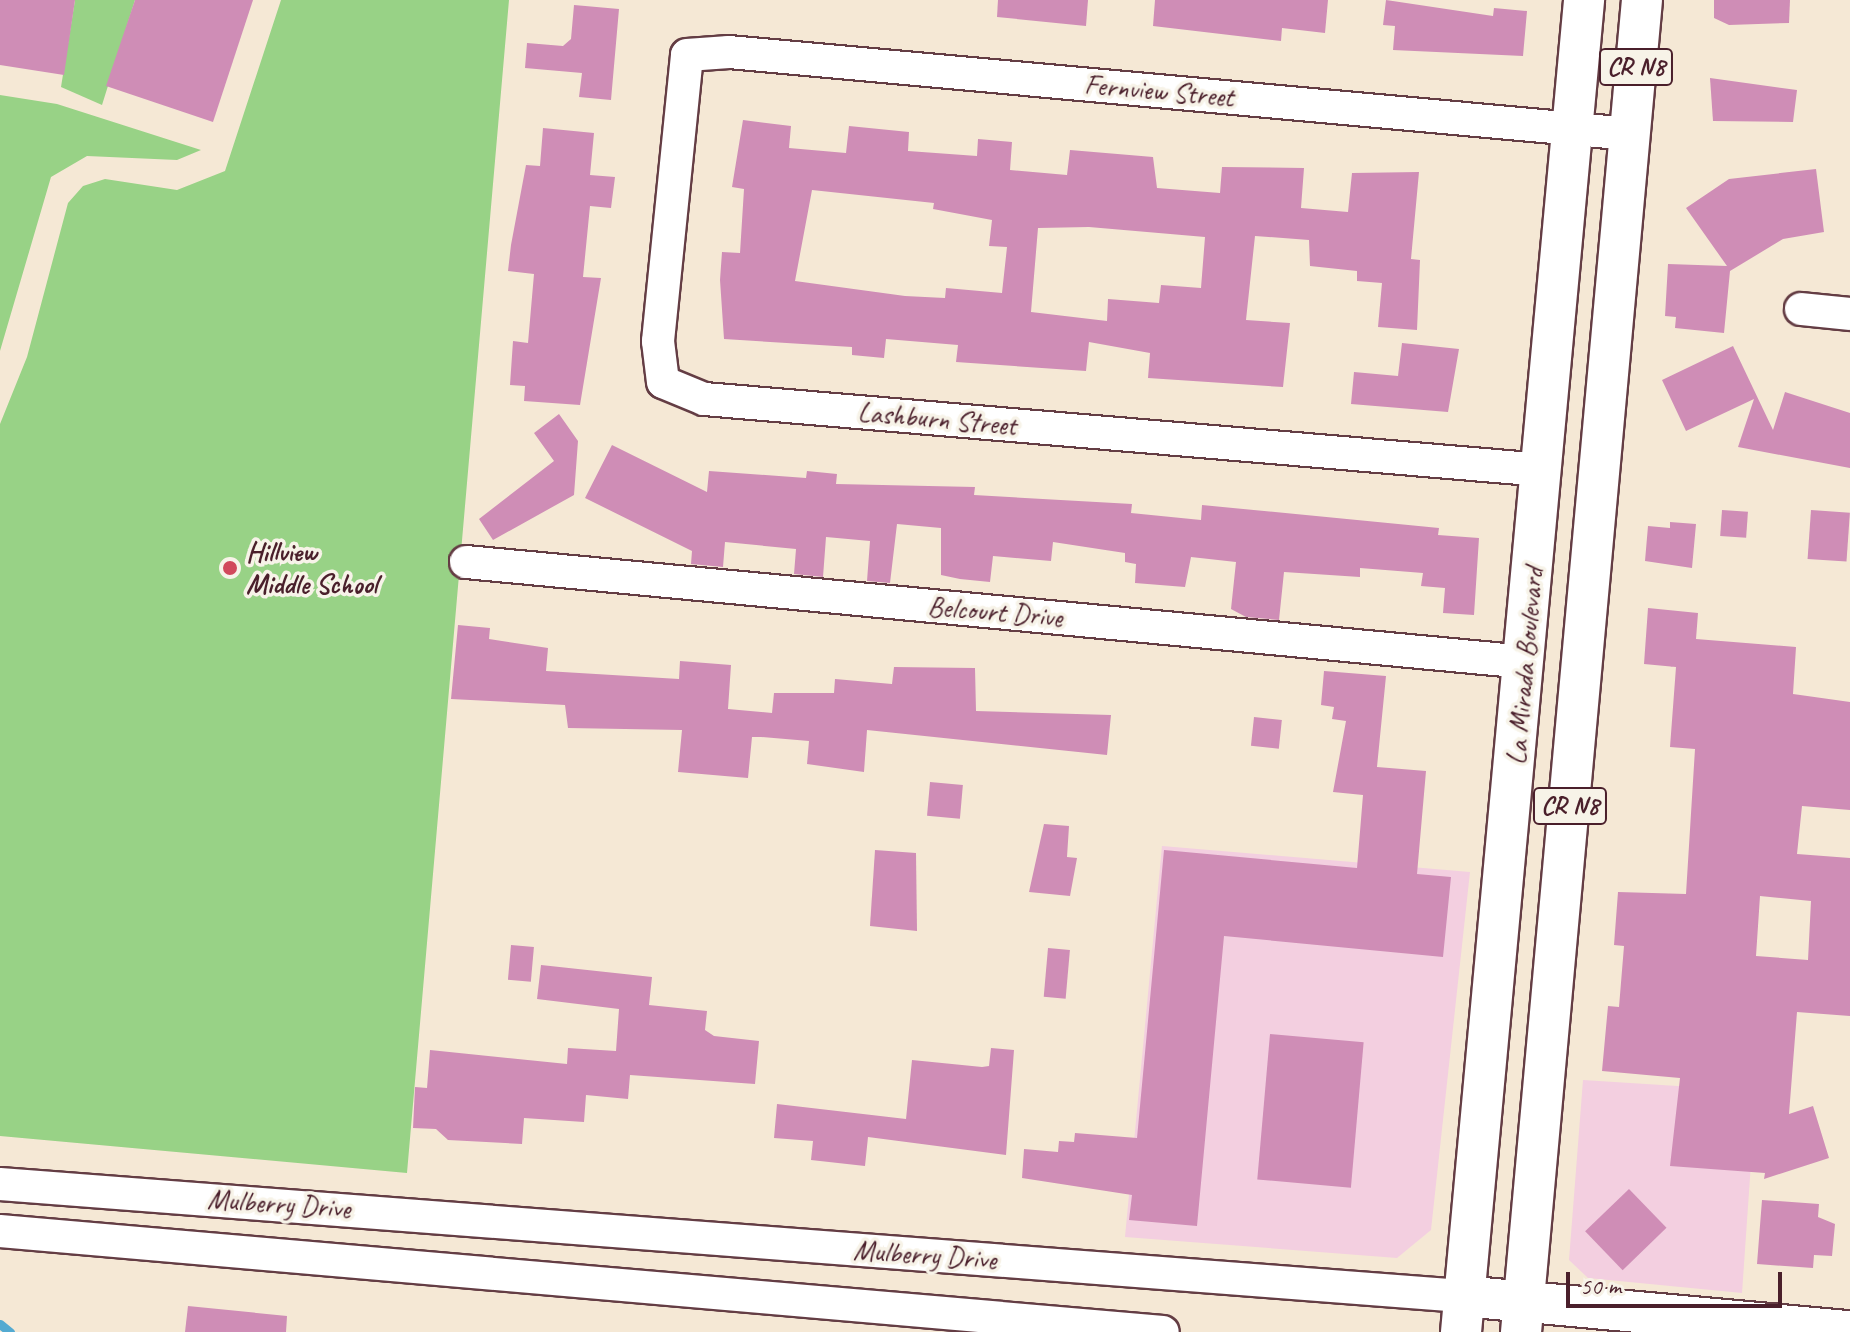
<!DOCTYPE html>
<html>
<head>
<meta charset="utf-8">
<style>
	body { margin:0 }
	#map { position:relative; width:1850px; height:1332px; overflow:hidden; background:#f5e8d5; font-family:Caveat,sans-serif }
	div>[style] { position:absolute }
	.built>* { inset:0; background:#f3cfe0 }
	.green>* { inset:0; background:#98d286 }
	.stream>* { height:9px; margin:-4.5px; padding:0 4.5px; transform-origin:4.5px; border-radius:4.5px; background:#54aad1 }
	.building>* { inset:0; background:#cf8db6; transform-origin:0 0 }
	.roads { filter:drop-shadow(2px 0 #643d44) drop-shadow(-2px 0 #643d44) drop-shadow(0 2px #643d44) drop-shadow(0 -2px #643d44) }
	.minor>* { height:32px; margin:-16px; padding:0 16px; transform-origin:16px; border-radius:16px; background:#fff }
	.major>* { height:40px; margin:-20px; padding:0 20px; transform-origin:20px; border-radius:20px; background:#fff }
	.dots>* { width:22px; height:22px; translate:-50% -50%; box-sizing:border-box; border:4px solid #f7f3e8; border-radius:50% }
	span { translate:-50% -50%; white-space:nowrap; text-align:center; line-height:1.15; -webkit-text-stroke:7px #f7f3e8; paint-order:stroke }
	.shield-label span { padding:2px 6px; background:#f7f3e8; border:2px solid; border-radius:6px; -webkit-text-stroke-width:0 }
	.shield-label { font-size:26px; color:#4a1f2b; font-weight:700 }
	.street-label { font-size:28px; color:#4a1f2b }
	.poi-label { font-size:28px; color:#4a1f2b; font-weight:700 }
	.left { translate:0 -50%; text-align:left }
	.scale { position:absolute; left:1566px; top:1272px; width:216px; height:36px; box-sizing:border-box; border:4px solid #4a1f2b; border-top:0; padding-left:10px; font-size:24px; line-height:28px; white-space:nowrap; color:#4a1f2b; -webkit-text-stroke:6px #f7f3e8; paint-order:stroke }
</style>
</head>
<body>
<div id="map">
	<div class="built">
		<i style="clip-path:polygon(1162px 846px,1470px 872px,1431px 1230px,1397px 1258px,1125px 1237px)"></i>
		<i style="clip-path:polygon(1583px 1080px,1756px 1091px,1742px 1293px,1588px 1278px,1569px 1260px)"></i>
	</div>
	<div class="green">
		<i style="clip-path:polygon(75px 0,135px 0,102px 105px,61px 87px)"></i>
		<i style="clip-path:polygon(281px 0,509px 0,407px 1173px,0 1136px,0 424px,27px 357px,68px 203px,83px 186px,105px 179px,177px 190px,225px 171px)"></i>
		<i style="clip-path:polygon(0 95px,57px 104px,201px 150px,177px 160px,87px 156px,51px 177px,0 351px)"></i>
	</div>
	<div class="stream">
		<i style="left:0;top:1324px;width:13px;rotate:39deg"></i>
	</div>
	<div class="building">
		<i style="clip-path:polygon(0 0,75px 0,64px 75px,0 65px)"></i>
		<i style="clip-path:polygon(135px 0,253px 0,213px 122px,106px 86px)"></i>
		<i style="clip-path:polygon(998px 0,1088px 0,1086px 26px,997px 17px)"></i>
		<i style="clip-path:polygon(1155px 0,1328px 0,1325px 33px,1282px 28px,1281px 41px,1153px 26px)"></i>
		<i style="clip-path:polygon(1386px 0,1493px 16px,1494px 8px,1527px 11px,1523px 56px,1393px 50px,1395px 26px,1383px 25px)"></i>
		<i style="clip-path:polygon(1714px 0,1790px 0,1789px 23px,1729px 25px,1714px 18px)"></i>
		<i style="clip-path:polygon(574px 5px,619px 9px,611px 100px,579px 97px,582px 73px,525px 68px,527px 43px,563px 46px,571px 39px)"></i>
		<i style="clip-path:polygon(1710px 78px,1797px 90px,1793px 122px,1713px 121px)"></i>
		<i style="clip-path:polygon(evenodd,743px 120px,791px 126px,789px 148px,846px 153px,849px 126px,909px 132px,908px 151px,977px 156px,978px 139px,1012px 142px,1010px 170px,1067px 175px,1070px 150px,1153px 157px,1157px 188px,1220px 193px,1222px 167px,1304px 168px,1301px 208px,1348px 212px,1352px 173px,1419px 172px,1411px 259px,1420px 260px,1417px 330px,1378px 327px,1382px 283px,1357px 281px,1357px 271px,1310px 266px,1309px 240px,1255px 236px,1246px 320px,1290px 323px,1283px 387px,1148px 378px,1150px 353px,1089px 342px,1086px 371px,956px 362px,958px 345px,886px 339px,884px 358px,852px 355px,852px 347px,724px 339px,720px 280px,722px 252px,740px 253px,744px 189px,732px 187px,743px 120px,812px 190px,934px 203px,933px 209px,992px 220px,989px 246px,1007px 247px,1002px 293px,946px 288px,945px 298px,905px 296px,795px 281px,812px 190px,743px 120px,1089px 227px,1205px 237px,1201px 288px,1161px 285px,1159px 303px,1108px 299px,1107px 321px,1031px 312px,1038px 228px,1089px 227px)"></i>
		<i style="clip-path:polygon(543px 128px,594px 133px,590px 175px,615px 177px,611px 208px,590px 206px,583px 277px,601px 278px,580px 405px,524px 401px,525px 386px,510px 385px,513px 341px,528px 343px,534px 274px,508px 271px,511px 245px,526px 165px,540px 166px)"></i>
		<i style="clip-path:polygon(1816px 169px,1824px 232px,1783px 239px,1730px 271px,1724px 333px,1675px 328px,1676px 317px,1665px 316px,1668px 264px,1727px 266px,1686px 208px,1729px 179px)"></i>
		<i style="clip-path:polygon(1402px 343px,1459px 349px,1448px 412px,1351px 404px,1354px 372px,1398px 376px)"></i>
		<i style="clip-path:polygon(1733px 346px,1773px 430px,1785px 392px,1850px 413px,1850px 468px,1738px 447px,1754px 399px,1686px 431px,1662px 380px)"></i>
		<i style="clip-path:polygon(559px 414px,578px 441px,574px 495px,493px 540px,479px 519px,554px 461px,534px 433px)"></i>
		<i style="clip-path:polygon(612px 445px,707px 492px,709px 471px,806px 478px,807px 471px,837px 474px,836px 484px,975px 487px,974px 495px,1132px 504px,1131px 513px,1201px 520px,1202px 505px,1439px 528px,1438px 535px,1479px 538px,1474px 615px,1443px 613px,1445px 588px,1421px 586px,1423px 573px,1360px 568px,1360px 577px,1284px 572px,1279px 620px,1246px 617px,1231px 609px,1236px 562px,1191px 557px,1185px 587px,1135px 583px,1136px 564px,1125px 562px,1125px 553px,1053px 542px,1051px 561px,993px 556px,990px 582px,960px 579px,941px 575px,941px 528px,897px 524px,890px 583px,867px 581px,870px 541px,826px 537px,823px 577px,794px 574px,796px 549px,725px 542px,723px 567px,691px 564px,692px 551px,585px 498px)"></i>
		<i style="left:1722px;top:510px;width:26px;height:26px;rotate:4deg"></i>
		<i style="left:1811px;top:510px;width:39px;height:49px;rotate:4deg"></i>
		<i style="clip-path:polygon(1670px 522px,1696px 524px,1692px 568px,1645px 561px,1648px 526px,1670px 528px)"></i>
		<i style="clip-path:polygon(evenodd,1648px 608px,1698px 613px,1696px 639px,1796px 647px,1793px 694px,1850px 702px,1850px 810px,1802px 806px,1797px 854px,1850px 858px,1850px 1016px,1797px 1012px,1789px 1114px,1813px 1106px,1829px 1158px,1764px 1179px,1765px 1173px,1670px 1166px,1680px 1078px,1602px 1071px,1608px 1006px,1619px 1007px,1624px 946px,1614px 945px,1618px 892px,1686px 894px,1695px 749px,1670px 747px,1676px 667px,1644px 664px,1648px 608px,1760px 896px,1811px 901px,1808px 960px,1756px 956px,1760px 896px)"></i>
		<i style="clip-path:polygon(458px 625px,490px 628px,489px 639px,548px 648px,546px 671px,679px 679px,680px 661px,731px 665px,728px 709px,772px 713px,774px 693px,834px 693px,835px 679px,892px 684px,894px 667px,975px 668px,976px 711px,1111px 715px,1107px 755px,867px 730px,864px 772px,807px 764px,809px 741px,761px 737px,752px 737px,748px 778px,678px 772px,682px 730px,568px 728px,565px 705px,451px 699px)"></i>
		<i style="clip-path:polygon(1324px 671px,1386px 676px,1377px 767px,1426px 771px,1417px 874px,1451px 877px,1443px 957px,1224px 936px,1197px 1226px,1129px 1220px,1132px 1195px,1022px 1178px,1024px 1149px,1058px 1152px,1059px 1141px,1074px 1142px,1075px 1133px,1137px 1138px,1164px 850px,1357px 868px,1363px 795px,1333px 792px,1346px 721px,1332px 719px,1334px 707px,1321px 705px)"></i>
		<i style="left:1254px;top:717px;width:28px;height:29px;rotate:6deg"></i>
		<i style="left:930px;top:782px;width:33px;height:34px;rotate:5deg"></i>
		<i style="clip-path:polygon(1044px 824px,1069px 826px,1067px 857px,1077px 858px,1070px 896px,1029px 892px)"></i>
		<i style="clip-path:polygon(875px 850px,916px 853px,917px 931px,870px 926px)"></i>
		<i style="left:511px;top:945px;width:23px;height:35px;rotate:5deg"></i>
		<i style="left:1048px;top:948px;width:22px;height:49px;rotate:5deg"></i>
		<i style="clip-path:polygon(541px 965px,652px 977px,649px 1005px,707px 1011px,705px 1030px,714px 1036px,759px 1041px,755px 1084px,630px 1075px,628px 1099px,586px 1095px,584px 1122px,524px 1118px,522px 1144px,448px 1140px,436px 1129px,413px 1128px,415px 1087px,427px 1088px,430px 1050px,567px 1064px,568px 1048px,616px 1051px,619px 1009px,537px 999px)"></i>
		<i style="left:1270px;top:1034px;width:94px;height:146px;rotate:5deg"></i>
		<i style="clip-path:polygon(991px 1048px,1014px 1050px,1006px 1155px,868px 1137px,865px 1166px,811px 1160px,813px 1141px,774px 1138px,777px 1104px,906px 1119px,912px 1060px,982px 1067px,989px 1066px)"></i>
		<i style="left:1629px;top:1189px;width:54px;height:61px;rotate:46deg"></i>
		<i style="clip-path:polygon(1762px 1200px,1819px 1204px,1818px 1217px,1835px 1224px,1832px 1256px,1814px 1255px,1813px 1268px,1757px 1264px)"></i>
		<i style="clip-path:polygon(188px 1306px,287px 1316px,286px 1332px,185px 1332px)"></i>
	</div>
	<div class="roads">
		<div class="minor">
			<i style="left:1801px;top:309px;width:49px;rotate:5.8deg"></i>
			<i style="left:1543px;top:470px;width:842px;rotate:-175.16deg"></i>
			<i style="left:704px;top:399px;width:44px;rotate:-157.5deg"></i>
			<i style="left:663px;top:382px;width:41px;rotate:-97deg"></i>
			<i style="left:658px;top:341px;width:287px;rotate:-84.2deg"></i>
			<i style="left:687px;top:55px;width:42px;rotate:-4.1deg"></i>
			<i style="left:729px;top:52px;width:905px;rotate:5.2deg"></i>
			<i style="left:466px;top:562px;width:1064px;rotate:5.39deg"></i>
			<i style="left:0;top:1184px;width:1466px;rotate:4.38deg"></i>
			<i style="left:0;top:1231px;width:1167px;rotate:4.96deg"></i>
		</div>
		<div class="major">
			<i style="left:1462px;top:1296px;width:390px;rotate:5.2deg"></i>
			<i style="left:1461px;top:1332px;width:1338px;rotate:-84.72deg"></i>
			<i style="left:1521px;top:1332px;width:1337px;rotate:-84.81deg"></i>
		</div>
	</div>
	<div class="dots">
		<i style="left:230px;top:568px;background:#d1495b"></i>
	</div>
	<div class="shield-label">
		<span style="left:1636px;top:67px">CR N8</span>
		<span style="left:1570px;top:806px">CR N8</span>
	</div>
	<div class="street-label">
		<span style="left:1159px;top:91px;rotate:5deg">Fernview Street</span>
		<span style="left:937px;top:419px;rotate:5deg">Lashburn Street</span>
		<span style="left:995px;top:612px;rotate:5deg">Belcourt Drive</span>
		<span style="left:1525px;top:666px;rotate:-85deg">La Mirada Boulevard</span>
		<span style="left:279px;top:1204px;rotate:4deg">Mulberry Drive</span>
		<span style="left:925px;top:1255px;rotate:4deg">Mulberry Drive</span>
	</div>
	<div class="poi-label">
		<span class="left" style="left:246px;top:568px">Hillview<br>Middle School</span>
	</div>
	<div class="scale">50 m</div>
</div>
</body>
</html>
